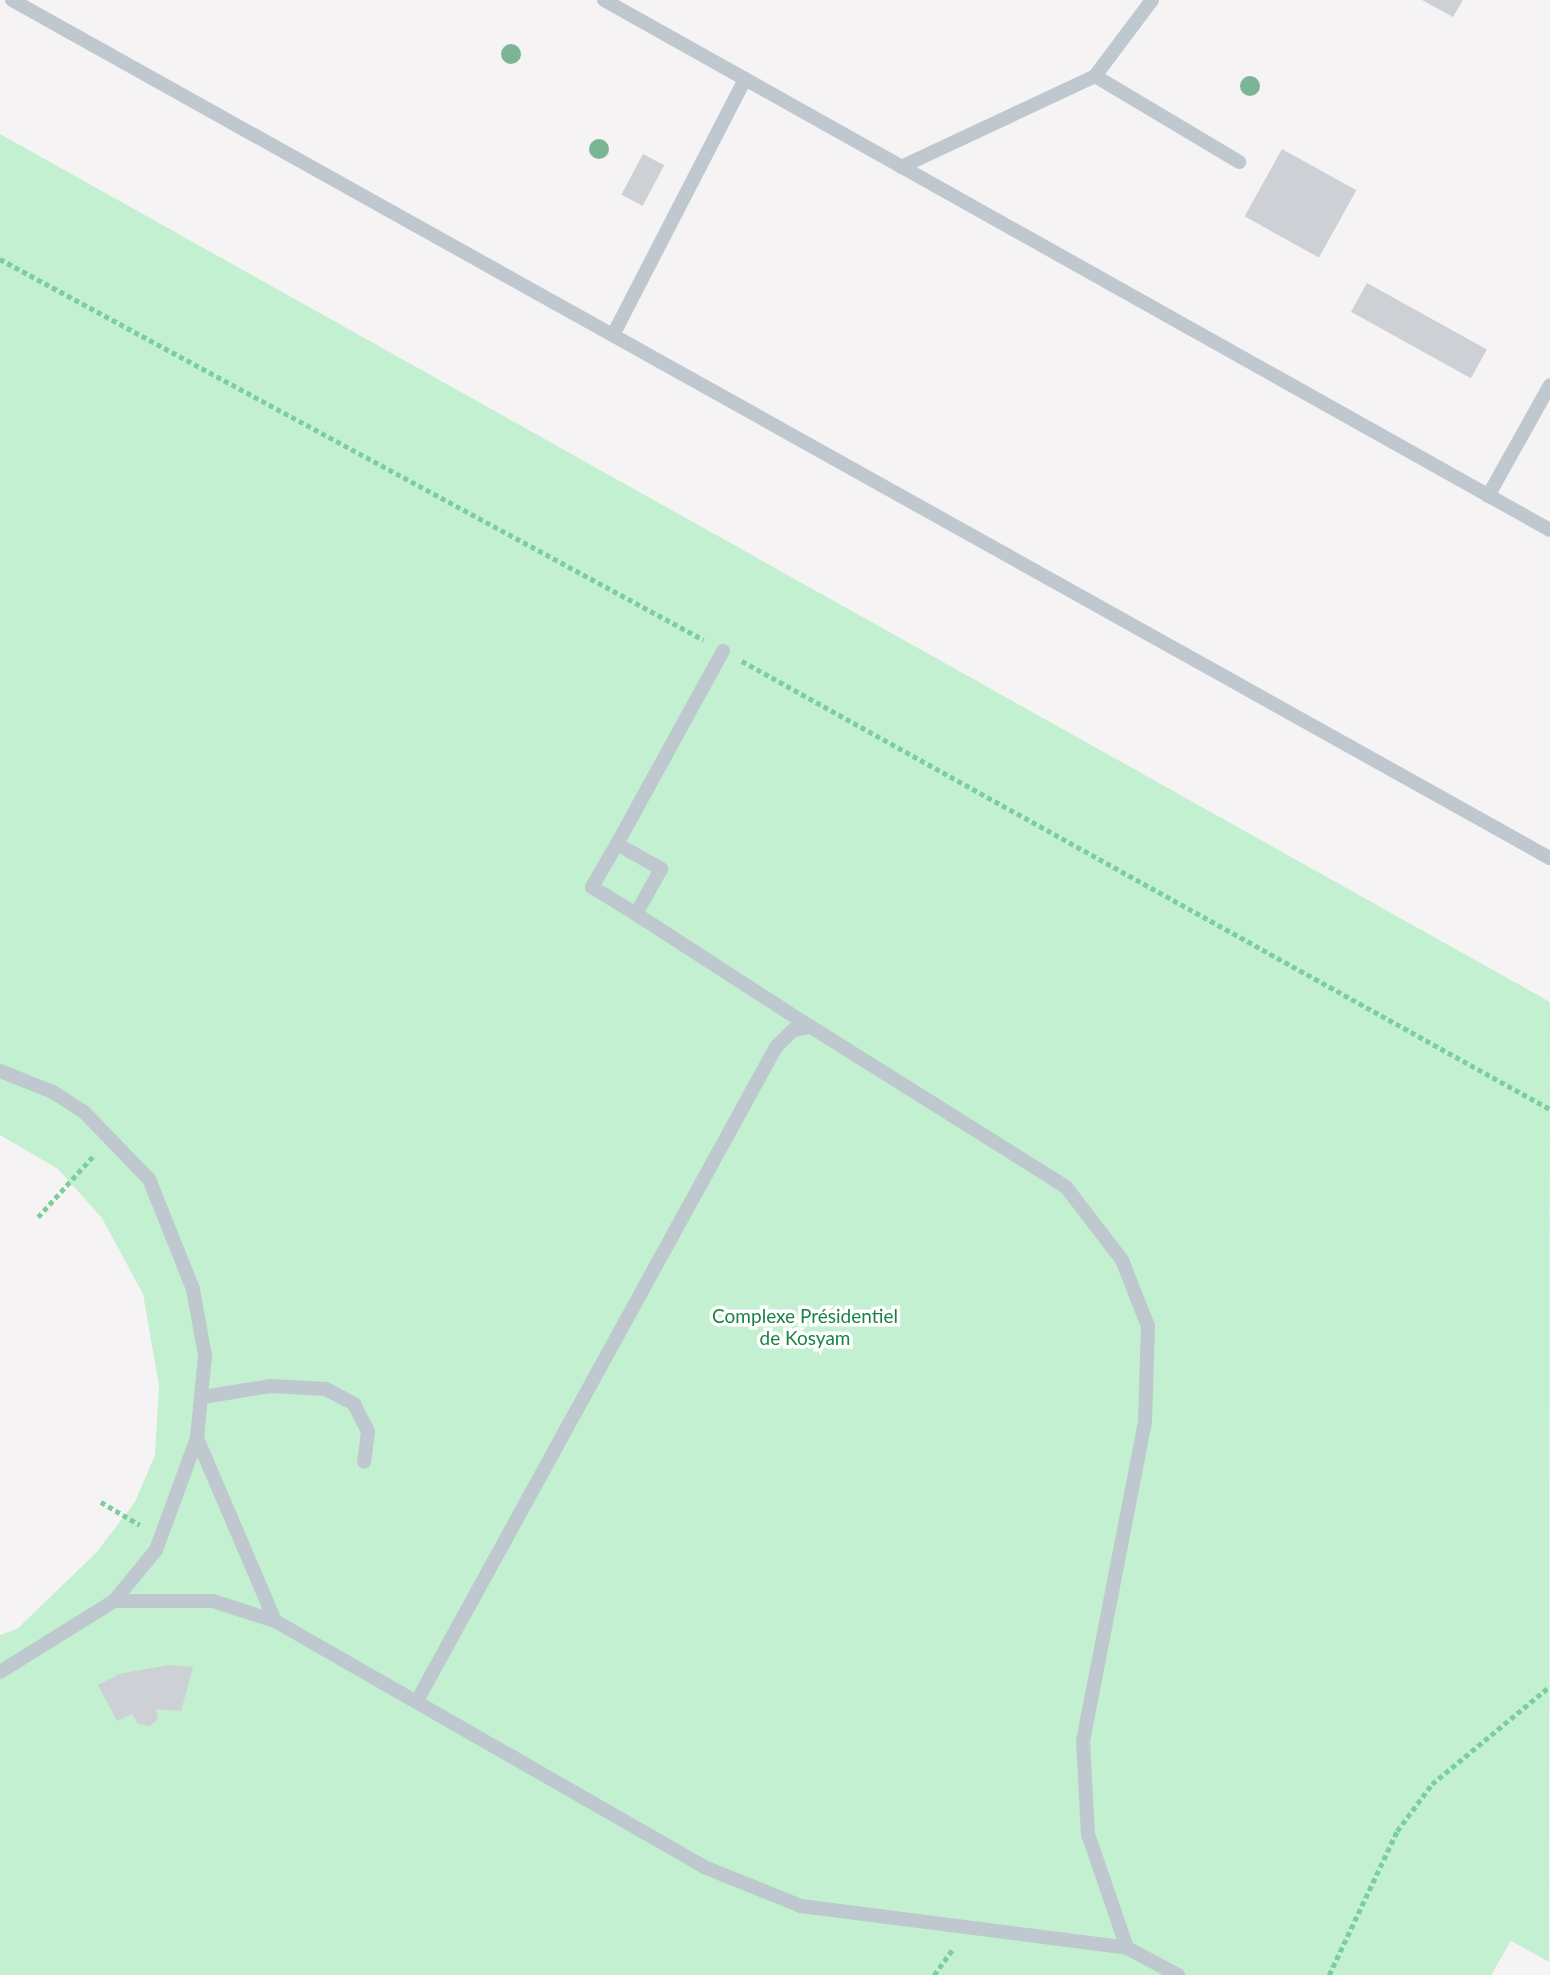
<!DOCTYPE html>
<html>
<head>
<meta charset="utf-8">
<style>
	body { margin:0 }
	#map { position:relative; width:1550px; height:1975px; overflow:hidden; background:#f5f3f3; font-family:Lato,sans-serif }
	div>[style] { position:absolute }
	.green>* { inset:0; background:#c3f0d0 }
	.building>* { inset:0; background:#cdd0d5; transform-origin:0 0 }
	.path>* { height:4.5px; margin-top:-2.25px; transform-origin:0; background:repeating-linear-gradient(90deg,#7bce9d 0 5px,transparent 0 8.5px) }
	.lane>* { height:14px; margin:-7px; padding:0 7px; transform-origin:7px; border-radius:7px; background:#bec8ce }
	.trees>* { width:20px; height:20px; margin:-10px; border-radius:50%; background:#7cb593 }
	span { translate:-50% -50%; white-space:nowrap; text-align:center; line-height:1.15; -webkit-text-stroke:7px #fff; paint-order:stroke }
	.park-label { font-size:19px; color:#198344 }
</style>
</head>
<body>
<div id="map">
	<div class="green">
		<i style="clip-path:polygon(0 134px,1550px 1002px,1549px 1962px,1511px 1941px,1491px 1975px,0 1975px,0 1635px,17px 1629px,96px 1553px,135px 1502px,155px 1455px,159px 1386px,143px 1294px,102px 1218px,58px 1169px,0 1135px)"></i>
	</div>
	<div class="building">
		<i style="clip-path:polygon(1422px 0,1463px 0,1453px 17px)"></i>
		<i style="left:1282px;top:149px;width:85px;height:77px;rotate:29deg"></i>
		<i style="left:643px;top:154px;width:24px;height:46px;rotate:28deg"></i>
		<i style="left:1367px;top:283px;width:137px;height:33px;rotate:29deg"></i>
		<i style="clip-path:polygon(169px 1665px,193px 1667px,181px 1711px,156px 1709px,158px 1719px,150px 1726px,138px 1724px,132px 1714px,117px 1721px,98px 1685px,119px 1674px)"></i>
	</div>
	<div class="path">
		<i style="left:0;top:259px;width:800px;rotate:28.42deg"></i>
		<i style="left:742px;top:661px;width:924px;rotate:29.01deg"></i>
		<i style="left:38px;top:1217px;width:84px;rotate:-47.9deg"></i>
		<i style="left:101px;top:1502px;width:45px;rotate:30.5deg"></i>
		<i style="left:934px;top:1975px;width:31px;rotate:-54deg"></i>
		<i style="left:1329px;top:1975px;width:159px;rotate:-64.7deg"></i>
		<i style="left:1397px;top:1831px;width:59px;rotate:-53.3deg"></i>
		<i style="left:1432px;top:1784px;width:153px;rotate:-39.7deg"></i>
	</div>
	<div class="lane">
		<i style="left:12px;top:0;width:1761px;rotate:29.16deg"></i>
		<i style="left:604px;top:0;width:1084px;rotate:29.26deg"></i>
		<i style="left:1095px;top:76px;width:168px;rotate:30.8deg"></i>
		<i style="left:901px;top:167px;width:214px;rotate:-25.1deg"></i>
		<i style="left:1095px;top:76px;width:95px;rotate:-53.1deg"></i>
		<i style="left:613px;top:335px;width:288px;rotate:-62.7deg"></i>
		<i style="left:1488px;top:496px;width:127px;rotate:-60.8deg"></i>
		<i style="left:723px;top:651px;width:220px;rotate:118.8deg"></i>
		<i style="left:617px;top:844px;width:51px;rotate:29.6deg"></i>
		<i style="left:661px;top:869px;width:51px;rotate:119.1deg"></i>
		<i style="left:636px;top:914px;width:208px;rotate:32.9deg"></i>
		<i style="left:617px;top:844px;width:50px;rotate:120.2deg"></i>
		<i style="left:592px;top:887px;width:52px;rotate:31.5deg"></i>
		<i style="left:0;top:1071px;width:57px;rotate:21.6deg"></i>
		<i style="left:53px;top:1092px;width:37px;rotate:33deg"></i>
		<i style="left:84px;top:1112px;width:93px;rotate:45.9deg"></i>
		<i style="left:149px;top:1179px;width:118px;rotate:68.2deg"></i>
		<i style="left:193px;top:1289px;width:68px;rotate:79.8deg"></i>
		<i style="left:205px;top:1356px;width:82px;rotate:95.6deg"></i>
		<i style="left:197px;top:1438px;width:119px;rotate:110.1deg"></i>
		<i style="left:156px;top:1550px;width:66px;rotate:129.5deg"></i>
		<i style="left:114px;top:1601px;width:134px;rotate:148.1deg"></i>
		<i style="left:203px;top:1397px;width:69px;rotate:-9.2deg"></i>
		<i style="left:271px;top:1386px;width:55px;rotate:3.1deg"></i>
		<i style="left:326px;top:1389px;width:32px;rotate:28deg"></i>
		<i style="left:354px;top:1404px;width:30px;rotate:63deg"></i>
		<i style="left:368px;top:1431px;width:31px;rotate:97deg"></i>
		<i style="left:197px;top:1438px;width:199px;rotate:66.9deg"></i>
		<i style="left:114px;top:1601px;width:99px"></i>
		<i style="left:213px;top:1601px;width:65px;rotate:17.9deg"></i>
		<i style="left:275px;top:1621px;width:495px;rotate:29.8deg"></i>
		<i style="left:704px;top:1867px;width:105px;rotate:21.9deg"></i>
		<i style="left:801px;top:1906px;width:329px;rotate:7.3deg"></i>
		<i style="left:1127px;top:1948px;width:58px;rotate:27.9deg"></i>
		<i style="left:418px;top:1699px;width:744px;rotate:-61.23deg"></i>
		<i style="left:776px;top:1047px;width:24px;rotate:-45deg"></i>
		<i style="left:793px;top:1030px;width:18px;rotate:-9deg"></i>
		<i style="left:811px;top:1027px;width:301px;rotate:32.1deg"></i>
		<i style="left:1066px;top:1187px;width:92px;rotate:52.5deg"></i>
		<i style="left:1122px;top:1260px;width:71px;rotate:68.5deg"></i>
		<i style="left:1148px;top:1326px;width:96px;rotate:91.8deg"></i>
		<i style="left:1145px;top:1422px;width:324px;rotate:101deg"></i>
		<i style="left:1083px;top:1740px;width:94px;rotate:87deg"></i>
		<i style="left:1088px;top:1834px;width:120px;rotate:71.1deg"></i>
	</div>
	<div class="trees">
		<i style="left:511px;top:54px"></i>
		<i style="left:1250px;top:86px"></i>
		<i style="left:599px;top:149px"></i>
	</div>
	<div class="park-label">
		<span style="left:805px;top:1327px">Complexe Présidentiel<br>de Kosyam</span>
	</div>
</div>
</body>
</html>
